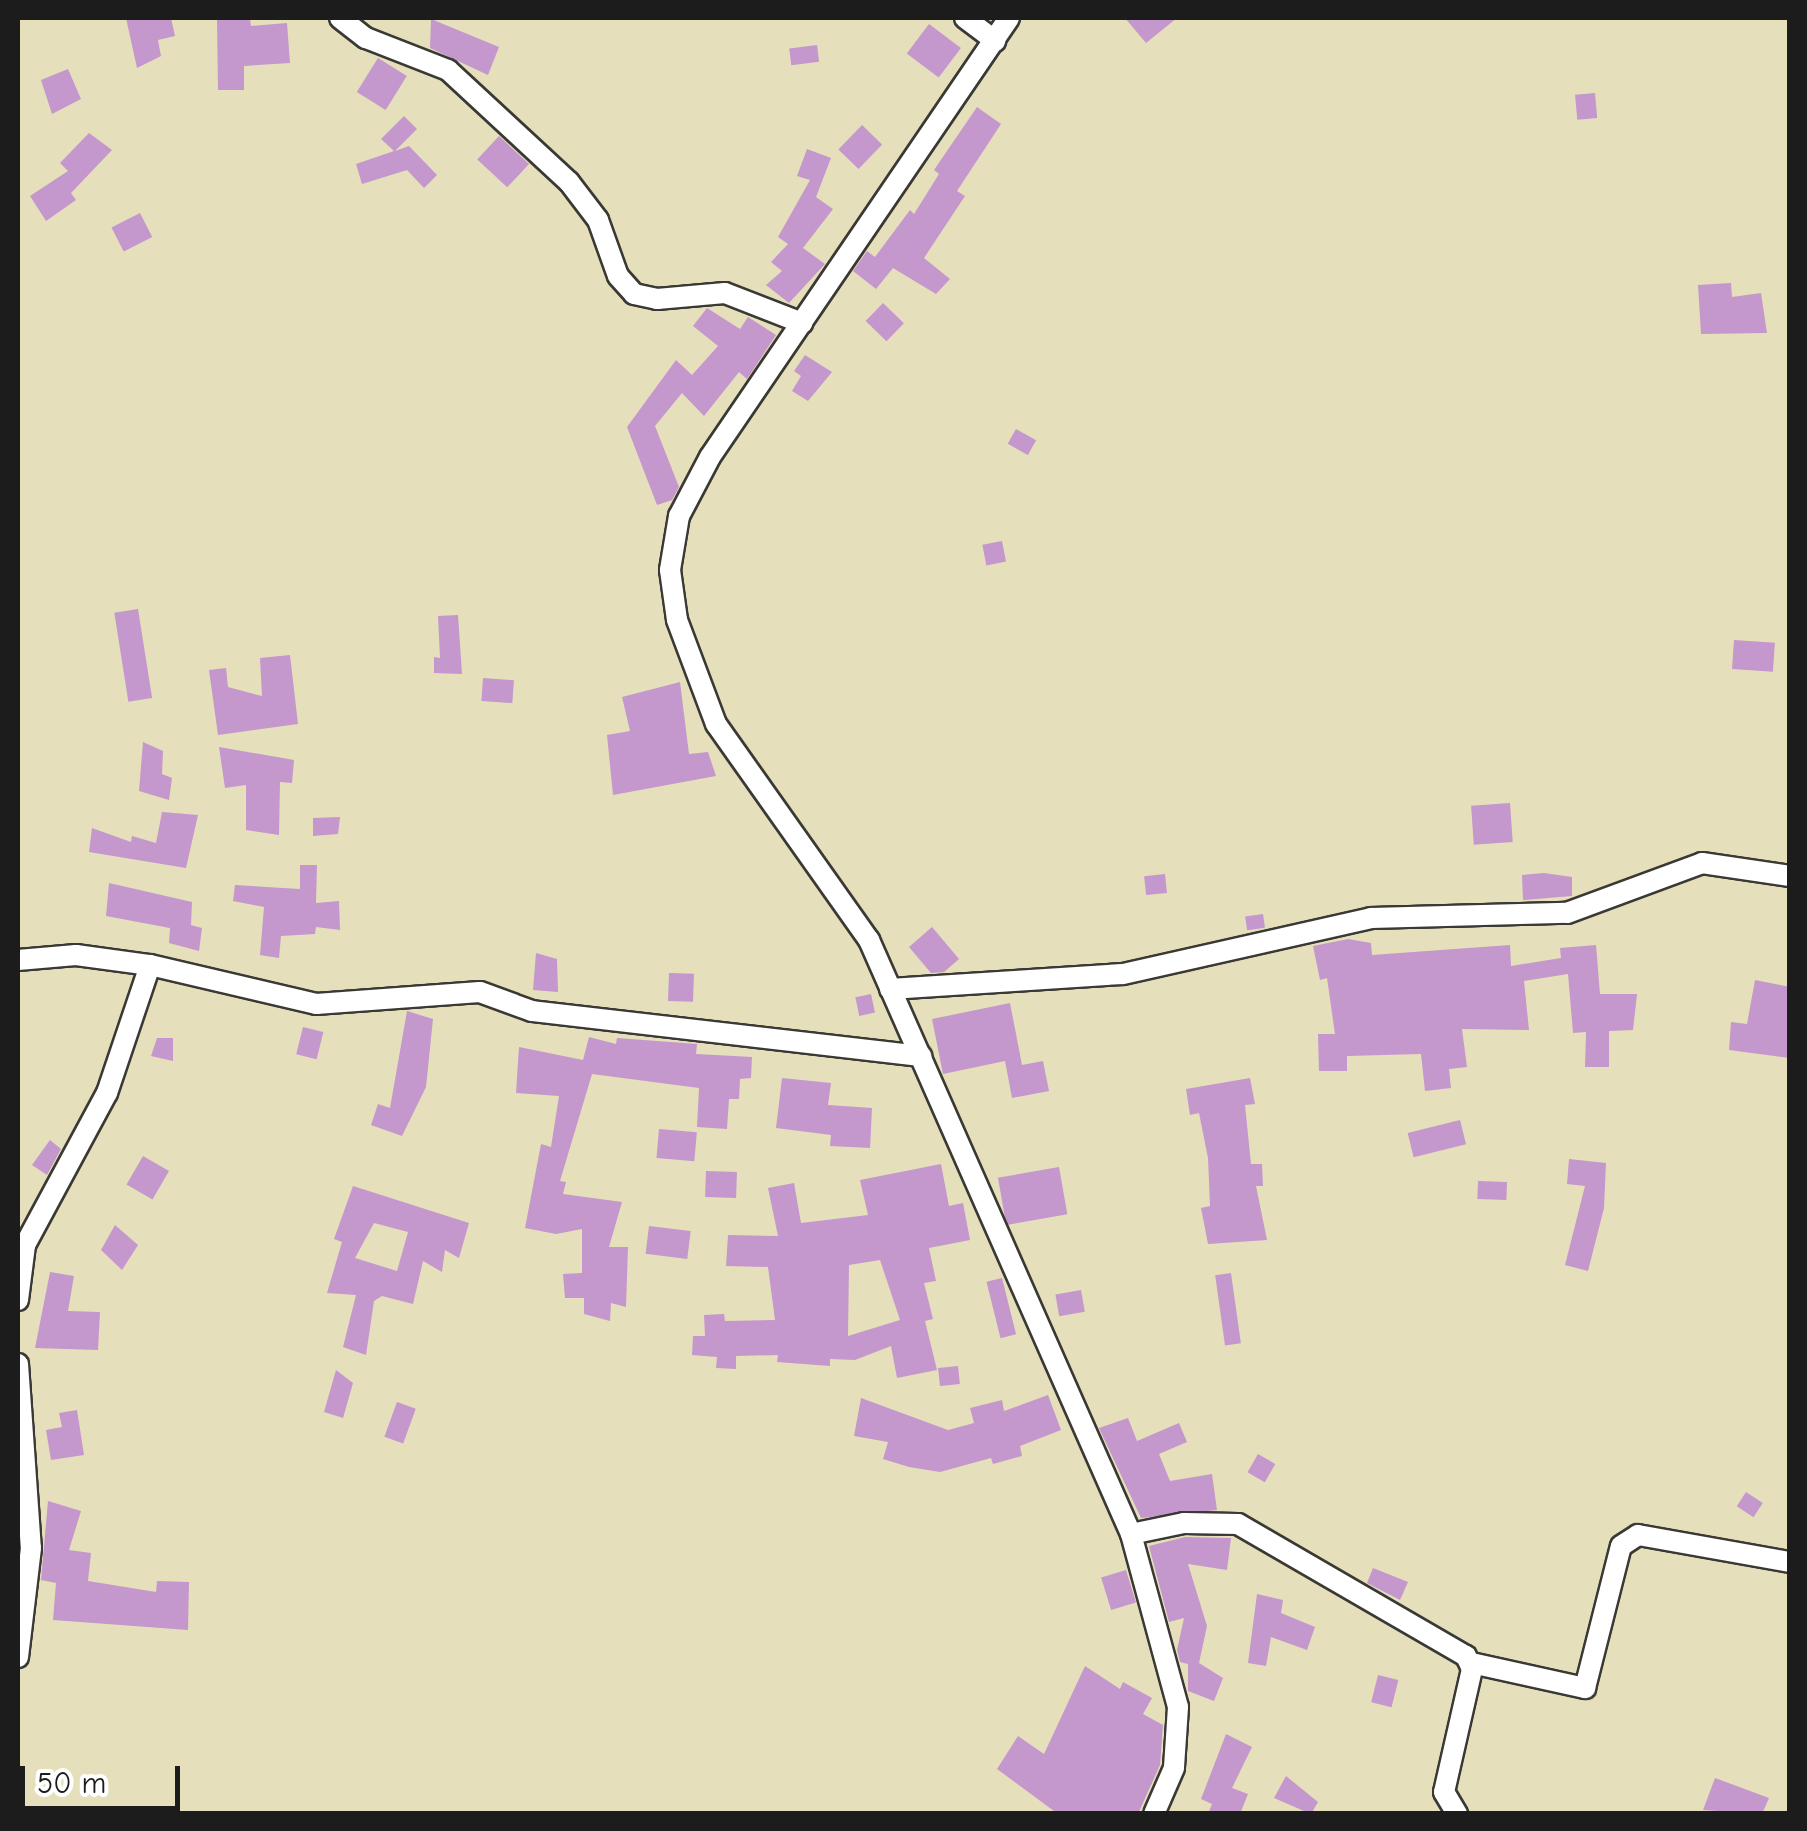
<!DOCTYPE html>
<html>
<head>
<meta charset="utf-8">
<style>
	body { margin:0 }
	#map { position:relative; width:1807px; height:1831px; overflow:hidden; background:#e6dfbb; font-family:"Comic Neue",sans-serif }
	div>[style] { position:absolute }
	.building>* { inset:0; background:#c497cd; transform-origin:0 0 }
	.roads { filter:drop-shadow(2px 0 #3a3934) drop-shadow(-2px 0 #3a3934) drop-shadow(0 2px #3a3934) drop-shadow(0 -2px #3a3934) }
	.street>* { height:20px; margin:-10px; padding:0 10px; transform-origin:10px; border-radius:10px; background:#fff }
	span { translate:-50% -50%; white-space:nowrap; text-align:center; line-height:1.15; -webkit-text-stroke:8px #fff; paint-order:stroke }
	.frame { position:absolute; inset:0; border:20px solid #1c1c1c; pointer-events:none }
	.scale { position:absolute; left:20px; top:1766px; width:160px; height:45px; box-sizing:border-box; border:5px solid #1c1c1c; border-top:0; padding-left:12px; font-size:30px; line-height:35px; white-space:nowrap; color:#1c1c1c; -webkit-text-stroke:8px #fff; paint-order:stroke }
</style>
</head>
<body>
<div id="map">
	<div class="building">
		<i style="clip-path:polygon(126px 18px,171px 18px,175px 36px,158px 40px,161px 56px,137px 68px)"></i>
		<i style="clip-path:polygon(217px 18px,250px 18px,251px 26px,287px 23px,290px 63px,244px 66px,244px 90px,218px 90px)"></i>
		<i style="clip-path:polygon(1125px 18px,1177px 18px,1146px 43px)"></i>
		<i style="clip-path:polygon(431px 19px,499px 47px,488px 75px,430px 48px)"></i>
		<i style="left:929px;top:24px;width:40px;height:37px;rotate:37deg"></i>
		<i style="left:817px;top:45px;width:17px;height:28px;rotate:83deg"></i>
		<i style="left:378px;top:58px;width:34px;height:40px;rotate:32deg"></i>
		<i style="clip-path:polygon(68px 69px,81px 99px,52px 114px,41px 80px)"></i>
		<i style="left:1595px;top:93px;width:25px;height:20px;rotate:85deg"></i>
		<i style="clip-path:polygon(977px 107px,1001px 124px,957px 191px,965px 196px,924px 258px,950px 279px,936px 294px,893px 268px,876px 289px,853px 271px,867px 251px,875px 257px,910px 210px,914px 214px,939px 174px,934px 170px)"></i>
		<i style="clip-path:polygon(404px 116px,417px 129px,395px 151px,409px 146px,437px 175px,424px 188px,407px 170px,362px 184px,356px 164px,394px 151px,381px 139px)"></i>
		<i style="left:862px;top:125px;width:28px;height:34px;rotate:44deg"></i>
		<i style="clip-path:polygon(89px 133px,112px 150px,71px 193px,76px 200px,46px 221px,30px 196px,68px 171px,60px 163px)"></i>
		<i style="left:499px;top:136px;width:41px;height:32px;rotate:43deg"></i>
		<i style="clip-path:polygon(807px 149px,831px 158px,816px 197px,833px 209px,803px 248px,825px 264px,789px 303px,766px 285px,782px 271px,771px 262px,788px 244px,778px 237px,810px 180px,797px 176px)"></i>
		<i style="left:140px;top:213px;width:27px;height:32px;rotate:63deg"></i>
		<i style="clip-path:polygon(1731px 283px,1732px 297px,1761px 293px,1767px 333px,1701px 334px,1698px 285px)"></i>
		<i style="left:883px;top:303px;width:29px;height:25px;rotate:44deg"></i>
		<i style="clip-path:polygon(707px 308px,740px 329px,748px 317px,776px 335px,747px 379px,739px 372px,704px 416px,682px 393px,655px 426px,679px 487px,672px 500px,657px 505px,627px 427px,676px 360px,692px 375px,718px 346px,693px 326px)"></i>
		<i style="clip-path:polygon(805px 355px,832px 372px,808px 401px,792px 391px,801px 376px,794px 371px)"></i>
		<i style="left:1016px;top:429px;width:23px;height:17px;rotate:29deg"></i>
		<i style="left:1002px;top:541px;width:21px;height:20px;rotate:79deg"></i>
		<i style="left:138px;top:609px;width:90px;height:24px;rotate:81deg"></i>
		<i style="clip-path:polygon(458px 615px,462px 674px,434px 673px,434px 657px,440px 658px,438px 616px)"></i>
		<i style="left:1734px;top:640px;width:41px;height:29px;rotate:4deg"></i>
		<i style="clip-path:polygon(290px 655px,298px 724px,218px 735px,209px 670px,226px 668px,228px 687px,262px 696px,260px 658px)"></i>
		<i style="left:483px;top:678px;width:31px;height:23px;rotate:4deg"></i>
		<i style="clip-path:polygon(680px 682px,689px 754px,708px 752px,716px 776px,613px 795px,607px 735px,630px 731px,622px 697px)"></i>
		<i style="clip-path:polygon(143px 742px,163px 751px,162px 774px,172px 778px,169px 800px,139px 791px)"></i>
		<i style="clip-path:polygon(219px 747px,294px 760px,292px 783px,280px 782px,279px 835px,246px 830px,246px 785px,225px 788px)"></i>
		<i style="left:1510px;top:803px;width:39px;height:39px;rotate:86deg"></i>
		<i style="clip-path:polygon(162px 812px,198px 815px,186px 868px,89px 852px,92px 828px,131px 842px,132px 836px,156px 843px)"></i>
		<i style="clip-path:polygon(340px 817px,338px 834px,313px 836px,313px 818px)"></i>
		<i style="clip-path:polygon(300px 865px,317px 865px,316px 903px,339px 901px,340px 930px,316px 927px,315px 934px,281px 936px,279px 958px,260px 955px,264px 907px,233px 901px,235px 885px,300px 889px)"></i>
		<i style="clip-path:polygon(1544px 873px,1572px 877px,1572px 896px,1523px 900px,1522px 875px)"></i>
		<i style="left:1165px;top:874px;width:19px;height:21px;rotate:84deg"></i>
		<i style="clip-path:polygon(109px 883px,192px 902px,191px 925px,202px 928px,199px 951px,169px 943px,170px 928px,106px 916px)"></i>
		<i style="left:1263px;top:914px;width:14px;height:18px;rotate:82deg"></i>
		<i style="clip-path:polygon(932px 927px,959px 959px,944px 972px,931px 973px,909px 947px)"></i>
		<i style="clip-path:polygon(1348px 939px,1371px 943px,1372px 955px,1510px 945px,1511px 966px,1561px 958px,1560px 948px,1596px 945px,1600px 994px,1637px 994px,1633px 1030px,1609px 1031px,1609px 1067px,1585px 1067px,1586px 1032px,1573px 1033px,1568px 974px,1524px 981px,1529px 1030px,1462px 1029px,1467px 1067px,1449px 1069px,1451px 1088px,1425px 1091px,1421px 1054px,1347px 1056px,1347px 1071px,1319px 1071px,1318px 1034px,1335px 1034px,1327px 978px,1320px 980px,1313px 946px)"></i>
		<i style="clip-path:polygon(536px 953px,557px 959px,558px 992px,533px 990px)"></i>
		<i style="left:669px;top:973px;width:25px;height:28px;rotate:2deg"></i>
		<i style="clip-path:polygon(1755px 980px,1790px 987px,1790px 1058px,1729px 1050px,1731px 1022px,1747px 1024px)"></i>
		<i style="left:871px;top:994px;width:19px;height:16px;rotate:78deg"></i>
		<i style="clip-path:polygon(1010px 1003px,1022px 1065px,1043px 1061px,1049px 1091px,1012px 1098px,1005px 1061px,943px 1074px,932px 1019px)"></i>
		<i style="clip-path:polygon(407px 1011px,433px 1019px,426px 1087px,402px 1136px,371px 1125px,378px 1104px,390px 1108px)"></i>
		<i style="left:303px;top:1027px;width:21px;height:28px;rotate:14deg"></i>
		<i style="clip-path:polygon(589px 1037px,616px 1044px,617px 1038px,697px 1044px,696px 1054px,752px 1057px,751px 1078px,740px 1079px,739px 1099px,729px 1099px,727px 1129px,697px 1127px,699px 1088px,592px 1074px,560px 1181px,566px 1182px,563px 1194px,622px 1202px,609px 1247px,628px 1247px,626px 1307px,611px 1303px,610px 1321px,584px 1314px,584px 1298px,565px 1298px,563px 1274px,582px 1273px,582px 1229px,556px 1234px,525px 1228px,541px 1144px,551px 1147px,559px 1096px,516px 1093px,519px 1047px,583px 1060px)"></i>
		<i style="clip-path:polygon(157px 1038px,173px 1038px,173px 1061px,151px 1056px)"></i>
		<i style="clip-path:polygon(782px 1078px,831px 1083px,828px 1105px,872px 1108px,870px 1148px,830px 1146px,831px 1135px,776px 1128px)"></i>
		<i style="clip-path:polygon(1250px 1078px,1255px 1104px,1245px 1105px,1251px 1164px,1262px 1164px,1263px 1186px,1256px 1186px,1267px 1240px,1208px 1244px,1201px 1208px,1210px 1206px,1208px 1158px,1199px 1113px,1190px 1115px,1186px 1089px)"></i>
		<i style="left:1460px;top:1120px;width:25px;height:54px;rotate:76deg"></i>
		<i style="left:659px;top:1129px;width:38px;height:29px;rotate:5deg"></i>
		<i style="clip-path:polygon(50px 1140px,61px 1149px,47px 1175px,32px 1165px)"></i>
		<i style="left:143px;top:1156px;width:30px;height:33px;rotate:30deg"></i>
		<i style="clip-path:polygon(1569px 1159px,1606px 1163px,1604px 1208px,1588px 1271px,1565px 1265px,1585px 1186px,1567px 1184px)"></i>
		<i style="clip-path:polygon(evenodd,941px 1164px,949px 1206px,963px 1203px,970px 1240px,929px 1248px,936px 1281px,924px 1283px,933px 1319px,925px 1321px,937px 1370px,897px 1378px,891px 1346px,855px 1360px,830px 1359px,830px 1366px,777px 1362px,778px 1355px,736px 1356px,736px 1369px,716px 1368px,717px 1357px,692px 1355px,693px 1336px,705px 1336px,704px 1315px,724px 1314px,725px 1321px,775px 1320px,768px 1267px,726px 1266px,728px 1235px,778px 1236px,768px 1188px,794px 1183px,801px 1223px,868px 1215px,860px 1180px,941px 1164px,880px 1260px,900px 1320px,848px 1336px,849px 1265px,880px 1260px)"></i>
		<i style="left:1059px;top:1167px;width:48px;height:62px;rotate:80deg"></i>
		<i style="left:706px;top:1171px;width:31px;height:26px;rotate:2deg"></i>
		<i style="left:1478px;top:1181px;width:29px;height:18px;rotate:2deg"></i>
		<i style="clip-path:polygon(evenodd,353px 1186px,469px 1223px,459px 1258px,445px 1250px,442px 1272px,423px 1261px,413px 1304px,382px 1296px,374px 1301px,366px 1355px,343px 1347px,356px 1295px,327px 1293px,342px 1242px,334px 1239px,353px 1186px,374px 1223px,408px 1232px,397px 1271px,355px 1258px,374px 1223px)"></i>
		<i style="clip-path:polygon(115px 1225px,138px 1245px,122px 1270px,101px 1250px)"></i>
		<i style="left:649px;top:1226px;width:42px;height:28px;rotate:7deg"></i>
		<i style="clip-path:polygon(50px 1272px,74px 1276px,68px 1311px,100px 1312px,98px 1350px,35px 1348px)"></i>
		<i style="left:1231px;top:1273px;width:71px;height:16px;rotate:82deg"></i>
		<i style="left:1002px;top:1278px;width:58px;height:16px;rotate:76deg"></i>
		<i style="left:1081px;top:1290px;width:22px;height:26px;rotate:80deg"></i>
		<i style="left:958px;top:1366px;width:18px;height:20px;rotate:84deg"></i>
		<i style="clip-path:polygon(336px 1370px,353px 1383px,343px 1418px,324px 1412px)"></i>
		<i style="clip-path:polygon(1048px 1395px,1061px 1430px,1020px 1446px,1022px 1456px,993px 1464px,991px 1458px,940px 1472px,909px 1467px,883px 1459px,888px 1442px,854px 1436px,861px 1398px,948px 1430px,974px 1423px,970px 1408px,1002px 1400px,1004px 1411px)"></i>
		<i style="left:397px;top:1402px;width:20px;height:37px;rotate:20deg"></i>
		<i style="clip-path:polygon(77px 1410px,84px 1455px,51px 1460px,46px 1430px,62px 1427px,59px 1413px)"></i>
		<i style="clip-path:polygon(1128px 1418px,1137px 1441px,1179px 1423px,1187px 1442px,1159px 1454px,1170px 1481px,1212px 1474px,1217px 1510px,1141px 1518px,1099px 1428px)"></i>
		<i style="left:1258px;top:1454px;width:20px;height:21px;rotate:30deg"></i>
		<i style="left:1746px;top:1492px;width:20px;height:17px;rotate:33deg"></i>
		<i style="clip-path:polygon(48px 1501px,81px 1511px,69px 1550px,91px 1553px,88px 1581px,156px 1592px,157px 1581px,189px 1582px,188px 1630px,53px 1620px,56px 1583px,41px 1580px)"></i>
		<i style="clip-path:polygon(1185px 1537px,1231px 1538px,1227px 1570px,1188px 1564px,1207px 1626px,1199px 1663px,1223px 1678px,1214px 1701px,1188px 1691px,1188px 1664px,1180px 1662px,1177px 1650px,1184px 1618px,1169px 1622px,1149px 1546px)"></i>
		<i style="clip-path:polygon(1373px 1568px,1408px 1582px,1400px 1600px,1367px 1583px)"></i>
		<i style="left:1126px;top:1570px;width:34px;height:26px;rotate:73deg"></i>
		<i style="clip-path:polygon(1257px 1594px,1283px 1600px,1281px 1613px,1315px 1627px,1307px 1650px,1271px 1637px,1266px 1666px,1248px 1663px)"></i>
		<i style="clip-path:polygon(1085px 1666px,1120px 1689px,1123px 1682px,1152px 1698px,1143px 1714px,1163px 1725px,1160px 1765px,1138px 1814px,1058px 1814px,997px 1769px,1018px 1736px,1044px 1754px)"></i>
		<i style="left:1378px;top:1675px;width:21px;height:28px;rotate:14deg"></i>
		<i style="clip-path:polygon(1226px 1734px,1252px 1747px,1232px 1788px,1248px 1794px,1240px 1814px,1208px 1814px,1212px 1804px,1201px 1799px)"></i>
		<i style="clip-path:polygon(1286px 1776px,1318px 1802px,1311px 1814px,1274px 1798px)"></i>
		<i style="clip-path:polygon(1715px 1778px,1769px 1798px,1762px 1814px,1703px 1810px)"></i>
	</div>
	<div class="roads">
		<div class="street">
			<i style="left:340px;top:18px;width:33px;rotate:38deg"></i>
			<i style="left:366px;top:38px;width:88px;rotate:21.3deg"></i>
			<i style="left:448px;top:70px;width:165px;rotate:42.8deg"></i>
			<i style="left:569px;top:182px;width:48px;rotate:52.7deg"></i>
			<i style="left:598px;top:220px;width:59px;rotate:70.3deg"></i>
			<i style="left:618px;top:276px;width:24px;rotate:48deg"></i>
			<i style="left:634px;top:294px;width:24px;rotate:12deg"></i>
			<i style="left:657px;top:299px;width:68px;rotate:-5deg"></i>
			<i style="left:725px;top:293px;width:83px;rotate:21.3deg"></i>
			<i style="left:965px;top:18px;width:38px;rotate:37deg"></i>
			<i style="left:1009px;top:18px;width:531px;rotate:124.26deg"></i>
			<i style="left:710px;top:457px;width:67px;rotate:117.7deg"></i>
			<i style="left:679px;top:516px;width:55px;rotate:99.5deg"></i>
			<i style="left:670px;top:570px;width:50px;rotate:82deg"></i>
			<i style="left:677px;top:620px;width:111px;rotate:69.4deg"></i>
			<i style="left:716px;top:724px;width:265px;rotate:54.7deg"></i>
			<i style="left:869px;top:940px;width:649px;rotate:66.2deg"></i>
			<i style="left:1131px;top:1534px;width:179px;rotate:74.8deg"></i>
			<i style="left:1178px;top:1707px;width:61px;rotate:93.8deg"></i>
			<i style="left:1174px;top:1768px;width:50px;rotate:113.5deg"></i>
			<i style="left:18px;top:960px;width:58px;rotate:-4.9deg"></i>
			<i style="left:76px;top:955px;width:75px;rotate:7.7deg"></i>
			<i style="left:150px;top:965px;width:171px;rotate:13.2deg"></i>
			<i style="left:316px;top:1004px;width:164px;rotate:-4.2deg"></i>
			<i style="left:480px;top:992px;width:55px;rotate:20.1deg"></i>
			<i style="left:532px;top:1011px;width:392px;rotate:6.6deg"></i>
			<i style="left:890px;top:989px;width:233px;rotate:-3.7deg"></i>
			<i style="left:1123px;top:974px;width:254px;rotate:-12.7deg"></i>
			<i style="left:1371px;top:918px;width:196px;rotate:-1.5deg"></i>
			<i style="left:1567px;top:913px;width:144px;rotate:-20.3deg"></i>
			<i style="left:1702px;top:863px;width:89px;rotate:8.4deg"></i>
			<i style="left:18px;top:1300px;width:55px;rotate:-82.7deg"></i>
			<i style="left:25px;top:1245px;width:173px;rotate:-61.7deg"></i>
			<i style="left:107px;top:1093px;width:135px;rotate:-71.4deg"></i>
			<i style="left:18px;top:1364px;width:184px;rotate:86deg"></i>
			<i style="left:31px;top:1548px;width:110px;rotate:96.8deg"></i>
			<i style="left:1131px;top:1534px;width:54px;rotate:-11.7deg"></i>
			<i style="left:1184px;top:1523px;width:54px;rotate:1.1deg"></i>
			<i style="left:1238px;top:1524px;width:263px;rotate:30.1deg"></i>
			<i style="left:1466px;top:1656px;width:14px;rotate:65deg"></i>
			<i style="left:1472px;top:1669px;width:126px;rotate:102.8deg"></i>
			<i style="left:1444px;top:1792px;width:26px;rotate:59deg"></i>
			<i style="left:1471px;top:1663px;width:117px;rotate:12.4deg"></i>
			<i style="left:1585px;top:1688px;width:146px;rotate:-75.8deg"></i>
			<i style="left:1621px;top:1546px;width:20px;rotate:-33deg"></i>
			<i style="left:1638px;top:1535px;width:154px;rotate:10.1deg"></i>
		</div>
	</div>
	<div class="frame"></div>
	<div class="scale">50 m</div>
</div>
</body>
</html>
